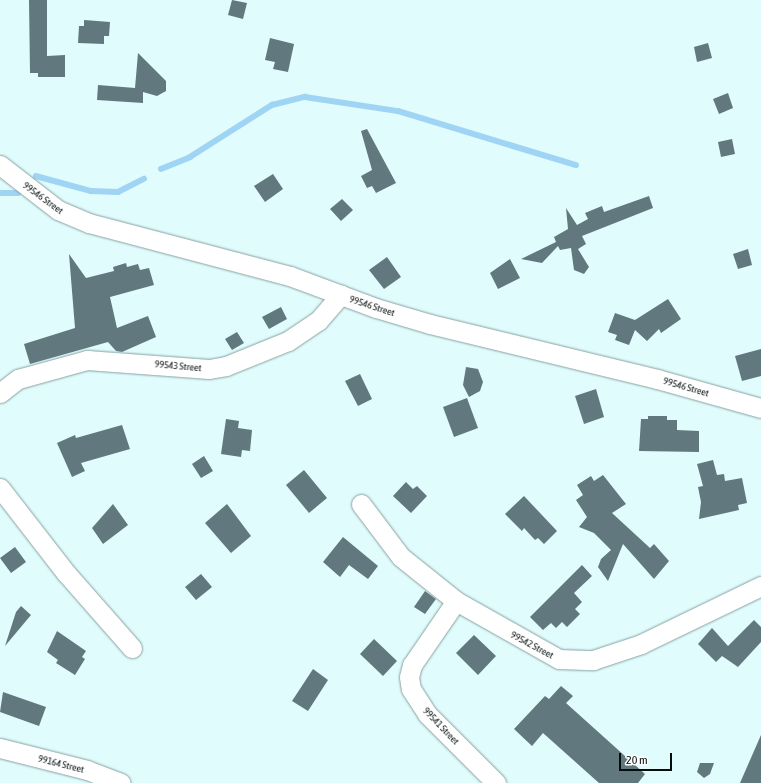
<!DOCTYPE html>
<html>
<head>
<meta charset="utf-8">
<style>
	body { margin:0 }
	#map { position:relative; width:761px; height:783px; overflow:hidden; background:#e1fcfc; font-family:"Asap Condensed",sans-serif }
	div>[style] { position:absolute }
	.stream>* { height:5.5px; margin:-2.75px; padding:0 2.75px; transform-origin:2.75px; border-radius:2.75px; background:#a0d4f4 }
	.building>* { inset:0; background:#61787e }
	.roads { filter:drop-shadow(0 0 1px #88a1a2) drop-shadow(0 0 1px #88a1a2) }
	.minor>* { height:19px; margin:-9.5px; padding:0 9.5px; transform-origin:9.5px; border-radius:9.5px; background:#fff }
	span { translate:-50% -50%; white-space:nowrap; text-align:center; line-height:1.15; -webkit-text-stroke:3.5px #fff; paint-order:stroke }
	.street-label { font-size:10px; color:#050d0d }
	.scale { position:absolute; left:619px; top:753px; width:53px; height:18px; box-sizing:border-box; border:2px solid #050d0d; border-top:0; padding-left:5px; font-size:12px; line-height:14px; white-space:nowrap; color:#050d0d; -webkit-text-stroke:3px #fff; paint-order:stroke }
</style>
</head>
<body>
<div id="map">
	<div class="stream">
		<i style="left:161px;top:169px;width:31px;rotate:-22deg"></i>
		<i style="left:190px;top:157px;width:97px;rotate:-32.4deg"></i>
		<i style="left:272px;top:105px;width:34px;rotate:-14deg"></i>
		<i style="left:305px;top:97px;width:94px;rotate:8.6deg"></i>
		<i style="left:398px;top:111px;width:186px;rotate:16.9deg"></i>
		<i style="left:36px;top:176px;width:57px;rotate:15.3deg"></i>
		<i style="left:91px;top:191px;width:27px;rotate:2deg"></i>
		<i style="left:118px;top:192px;width:29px;rotate:-27deg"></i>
		<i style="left:0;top:193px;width:18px"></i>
	</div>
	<div class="building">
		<i style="clip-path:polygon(29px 0,47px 0,47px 56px,65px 55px,65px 77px,38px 77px,38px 73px,30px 73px)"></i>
		<i style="clip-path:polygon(232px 0,247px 3px,243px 19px,228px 15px)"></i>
		<i style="clip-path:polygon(84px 20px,110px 22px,109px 36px,104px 36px,104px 44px,78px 43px,79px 26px,84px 26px)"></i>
		<i style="clip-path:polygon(270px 38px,294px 44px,288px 72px,273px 69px,275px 62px,265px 60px)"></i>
		<i style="clip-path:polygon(708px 43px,712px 58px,697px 62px,694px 47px)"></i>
		<i style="clip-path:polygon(138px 53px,166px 81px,166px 91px,157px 96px,143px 92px,143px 103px,97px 100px,98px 85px,135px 88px)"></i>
		<i style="clip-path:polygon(728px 93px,733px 108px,719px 114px,713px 99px)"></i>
		<i style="clip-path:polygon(367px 129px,396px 183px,376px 193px,372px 186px,367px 188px,361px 176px,372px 170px,361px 131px)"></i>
		<i style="clip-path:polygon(732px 139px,735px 154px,721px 157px,718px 142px)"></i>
		<i style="clip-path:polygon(273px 174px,283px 189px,265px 202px,254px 186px)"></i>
		<i style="clip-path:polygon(649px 196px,653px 208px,582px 236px,586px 244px,578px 249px,589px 267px,584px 274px,574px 270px,571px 248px,560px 250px,558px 246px,542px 263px,521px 259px,556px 242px,554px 237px,568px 229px,566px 208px,577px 225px,588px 219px,585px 213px,602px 206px,604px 212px)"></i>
		<i style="clip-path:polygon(342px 199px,353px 210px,341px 221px,330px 209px)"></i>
		<i style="clip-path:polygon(748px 249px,752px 265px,738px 269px,733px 254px)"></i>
		<i style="clip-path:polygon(69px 254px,86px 278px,114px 271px,113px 267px,126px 263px,127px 267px,138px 264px,140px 270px,149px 268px,154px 285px,110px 297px,117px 328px,148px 316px,156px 337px,122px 352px,116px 351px,108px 342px,30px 364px,24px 344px,75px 328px)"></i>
		<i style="clip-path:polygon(387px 257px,401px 277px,384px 289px,369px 270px)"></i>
		<i style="clip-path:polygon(510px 259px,520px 278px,498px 289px,490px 273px)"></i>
		<i style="clip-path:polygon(668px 299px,681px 319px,661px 333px,659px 329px,647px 341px,635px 330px,629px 345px,615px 340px,617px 335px,608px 332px,615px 313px,635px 320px)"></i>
		<i style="clip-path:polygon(281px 307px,287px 319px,269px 329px,262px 317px)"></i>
		<i style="clip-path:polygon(237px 332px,244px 343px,232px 350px,225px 339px)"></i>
		<i style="clip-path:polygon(761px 349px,761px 376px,742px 381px,735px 356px)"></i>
		<i style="clip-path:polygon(466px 367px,478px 369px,483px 382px,480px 391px,469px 397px,463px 385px)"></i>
		<i style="clip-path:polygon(360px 374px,372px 399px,358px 406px,345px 381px)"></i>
		<i style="clip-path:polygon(596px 389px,604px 417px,584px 424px,575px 396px)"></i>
		<i style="clip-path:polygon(467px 398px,478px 428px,454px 437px,443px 407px)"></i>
		<i style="clip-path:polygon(648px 416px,667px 416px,667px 420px,677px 420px,677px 430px,699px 431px,699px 452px,639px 451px,641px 419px,648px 419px)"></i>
		<i style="clip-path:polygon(226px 419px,239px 421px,238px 428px,252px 430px,250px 451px,242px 450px,241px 457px,221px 454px)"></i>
		<i style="clip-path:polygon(122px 425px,130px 449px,81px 463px,85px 471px,72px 477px,57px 443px,75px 435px,76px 438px)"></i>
		<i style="clip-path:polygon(204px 456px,213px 471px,201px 478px,192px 464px)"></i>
		<i style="clip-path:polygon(713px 460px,717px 475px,724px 474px,725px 481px,742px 478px,747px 503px,738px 505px,739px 510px,699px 519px,701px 502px,698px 487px,703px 486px,697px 464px)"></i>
		<i style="clip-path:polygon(304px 470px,327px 498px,309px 513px,286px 485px)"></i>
		<i style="clip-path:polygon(603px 475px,626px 504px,612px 513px,650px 548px,654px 544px,669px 561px,654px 579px,623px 544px,608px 581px,598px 567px,601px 559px,611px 550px,594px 533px,579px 527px,587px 517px,576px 500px,583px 495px,577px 485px,591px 476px,594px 481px)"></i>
		<i style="clip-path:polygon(406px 482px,413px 489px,417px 486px,427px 496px,411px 513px,393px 496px)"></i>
		<i style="clip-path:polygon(524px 496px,557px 531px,544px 544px,538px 538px,535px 540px,524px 528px,522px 531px,505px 514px)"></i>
		<i style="clip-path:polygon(113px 504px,128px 525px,103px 544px,92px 528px)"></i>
		<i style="clip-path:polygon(227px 504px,251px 536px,231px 553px,205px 523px)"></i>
		<i style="clip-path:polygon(343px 537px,378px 566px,368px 579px,349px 565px,340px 577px,323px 562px)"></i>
		<i style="clip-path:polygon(15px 547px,26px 562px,11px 573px,0 558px)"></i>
		<i style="clip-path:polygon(582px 565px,592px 576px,574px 593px,582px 602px,575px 609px,580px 614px,567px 627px,562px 622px,556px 628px,551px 623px,543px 630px,530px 617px)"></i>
		<i style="clip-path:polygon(201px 574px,212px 587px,196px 600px,185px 587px)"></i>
		<i style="clip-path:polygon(425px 591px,436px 599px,425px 614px,414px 607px)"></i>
		<i style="clip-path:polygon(21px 606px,31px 615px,5px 646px,16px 612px)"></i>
		<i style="clip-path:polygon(754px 620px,761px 627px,761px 642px,738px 667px,722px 656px,716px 662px,698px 644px,712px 628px,728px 646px)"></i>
		<i style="clip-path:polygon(57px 631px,86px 651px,82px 657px,85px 659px,75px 675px,56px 663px,58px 660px,47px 652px)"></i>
		<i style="clip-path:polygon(474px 635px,496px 656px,478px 675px,456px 653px)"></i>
		<i style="clip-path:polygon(374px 639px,397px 661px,383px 676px,360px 654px)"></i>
		<i style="clip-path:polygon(313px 669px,328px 680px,308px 711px,292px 701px)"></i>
		<i style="clip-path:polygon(561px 686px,573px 696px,566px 703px,645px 774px,638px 783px,599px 783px,543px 733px,532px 746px,514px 729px,545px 696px,549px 699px)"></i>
		<i style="clip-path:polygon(3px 692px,46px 707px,39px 726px,0 712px)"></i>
		<i style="clip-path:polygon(761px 735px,761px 783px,740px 783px)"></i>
		<i style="clip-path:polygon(700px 763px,714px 763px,710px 774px,704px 778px,697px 772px)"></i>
	</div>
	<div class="roads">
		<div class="minor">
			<i style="left:0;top:165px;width:73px;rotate:37.8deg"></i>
			<i style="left:58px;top:210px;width:34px;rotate:23deg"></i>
			<i style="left:89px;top:223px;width:208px;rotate:14.8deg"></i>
			<i style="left:290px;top:276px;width:92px;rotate:20.4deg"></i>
			<i style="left:376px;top:308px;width:56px;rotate:16.5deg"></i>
			<i style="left:430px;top:324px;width:234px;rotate:13.6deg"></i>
			<i style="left:657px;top:379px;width:108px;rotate:15.6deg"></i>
			<i style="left:0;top:393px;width:23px;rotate:-38deg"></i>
			<i style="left:18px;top:379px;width:72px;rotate:-15.4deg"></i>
			<i style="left:87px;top:360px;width:122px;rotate:4.2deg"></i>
			<i style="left:209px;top:369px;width:17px;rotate:-10deg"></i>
			<i style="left:226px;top:366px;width:67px;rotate:-22deg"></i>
			<i style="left:288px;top:341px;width:36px;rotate:-34deg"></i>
			<i style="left:318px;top:321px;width:35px;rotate:-49deg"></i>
			<i style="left:0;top:488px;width:108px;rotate:52.2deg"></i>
			<i style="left:66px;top:573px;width:100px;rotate:48.7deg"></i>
			<i style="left:361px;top:504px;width:66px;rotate:53deg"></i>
			<i style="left:401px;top:557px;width:70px;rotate:38.7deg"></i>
			<i style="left:456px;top:601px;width:118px;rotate:29.4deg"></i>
			<i style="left:559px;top:659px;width:34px;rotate:2deg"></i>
			<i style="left:593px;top:660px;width:51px;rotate:-18.4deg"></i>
			<i style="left:641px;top:644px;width:133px;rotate:-25.8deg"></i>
			<i style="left:456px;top:601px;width:78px;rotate:124.5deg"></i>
			<i style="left:412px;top:665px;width:12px;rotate:104deg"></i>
			<i style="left:409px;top:677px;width:12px;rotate:81deg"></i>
			<i style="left:411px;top:689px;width:30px;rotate:57deg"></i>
			<i style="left:427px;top:714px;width:98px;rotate:45deg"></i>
			<i style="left:0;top:748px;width:90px;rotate:14.2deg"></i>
			<i style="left:87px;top:770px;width:36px;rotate:21deg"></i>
		</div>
	</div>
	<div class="street-label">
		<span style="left:43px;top:198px;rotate:36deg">99546 Street</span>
		<span style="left:372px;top:306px;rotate:18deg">99546 Street</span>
		<span style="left:178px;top:366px;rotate:5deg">99543 Street</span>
		<span style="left:686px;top:387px;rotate:16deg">99546 Street</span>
		<span style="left:532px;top:645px;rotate:28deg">99542 Street</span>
		<span style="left:441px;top:726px;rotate:46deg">99541 Street</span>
		<span style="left:61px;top:764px;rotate:14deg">99164 Street</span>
	</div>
	<div class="scale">20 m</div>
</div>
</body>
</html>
